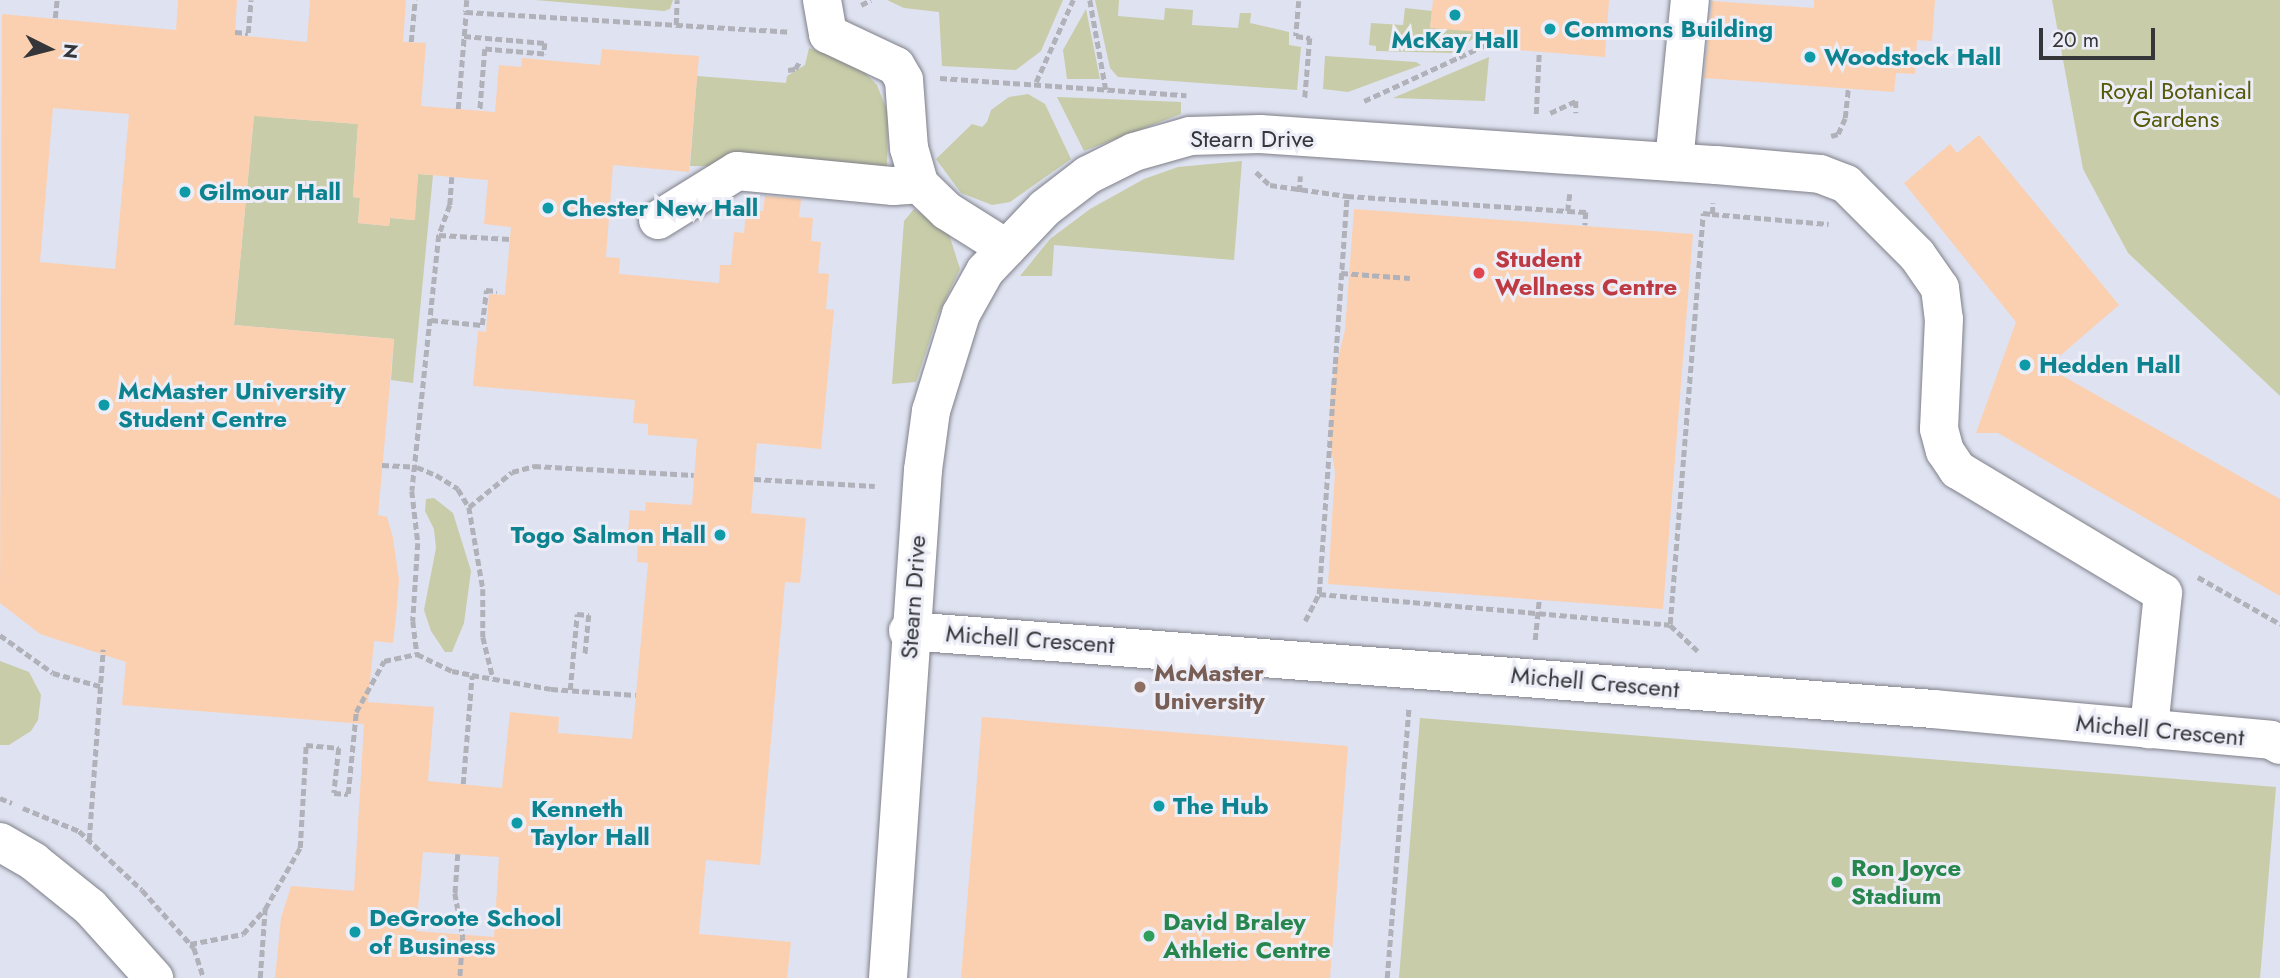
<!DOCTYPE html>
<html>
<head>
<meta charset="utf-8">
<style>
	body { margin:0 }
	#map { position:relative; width:2280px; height:978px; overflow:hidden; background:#ecedf6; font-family:Jost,sans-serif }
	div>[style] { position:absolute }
	.built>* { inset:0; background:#dfe2f1 }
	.green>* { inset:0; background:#c8cca8 }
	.building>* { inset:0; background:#fbd0b0 }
	.path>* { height:4.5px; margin-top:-2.25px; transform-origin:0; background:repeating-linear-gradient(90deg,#b1b2b9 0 7px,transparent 0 10.5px) }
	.roads { filter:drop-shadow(0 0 2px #7f8088) drop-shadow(0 0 2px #7f8088) }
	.minor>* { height:38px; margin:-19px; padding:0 19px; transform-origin:19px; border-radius:19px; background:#fff }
	.dots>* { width:19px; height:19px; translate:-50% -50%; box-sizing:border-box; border:4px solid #ecedf6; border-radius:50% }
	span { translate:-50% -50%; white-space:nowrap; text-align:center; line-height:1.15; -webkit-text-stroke:6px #ecedf6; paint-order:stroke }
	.culture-label { font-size:24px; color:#0d838f; font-weight:700 }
	.left { translate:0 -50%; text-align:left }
	.right { translate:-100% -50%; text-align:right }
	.park-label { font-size:24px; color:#555909 }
	.street-label { font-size:24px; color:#353639 }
	.health-label { font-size:24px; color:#be3a42; font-weight:700 }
	.education-label { font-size:24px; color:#785e54; font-weight:700 }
	.leisure-label { font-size:24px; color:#27864d; font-weight:700 }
	.north { position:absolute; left:14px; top:14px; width:70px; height:70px; -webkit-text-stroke:5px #ecedf6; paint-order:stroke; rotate:96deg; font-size:19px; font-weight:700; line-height:28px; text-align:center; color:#353639 }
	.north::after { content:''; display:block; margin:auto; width:24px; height:32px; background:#353639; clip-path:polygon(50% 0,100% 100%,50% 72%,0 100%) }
	.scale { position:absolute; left:2039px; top:28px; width:116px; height:32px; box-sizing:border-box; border:4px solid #353639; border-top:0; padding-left:9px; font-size:21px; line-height:24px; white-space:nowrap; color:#353639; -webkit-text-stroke:5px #ecedf6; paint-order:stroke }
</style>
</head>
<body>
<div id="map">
	<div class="built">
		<i style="clip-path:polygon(0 0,2052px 0,2083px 168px,2128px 253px,2280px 396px,2280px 978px,0 978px)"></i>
	</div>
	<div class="green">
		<i style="clip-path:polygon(535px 0,673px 0,670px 9px,664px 11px)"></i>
		<i style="clip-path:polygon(887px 0,1063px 0,1041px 51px,1016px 70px,942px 66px,939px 12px,904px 8px)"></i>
		<i style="clip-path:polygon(1095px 0,1119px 0,1118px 16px,1164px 20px,1165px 8px,1193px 10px,1192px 25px,1238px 28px,1240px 13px,1251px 13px,1250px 23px,1289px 32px,1289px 45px,1301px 47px,1297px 90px,1118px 77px,1110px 68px)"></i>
		<i style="clip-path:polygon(2052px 0,2280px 0,2280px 396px,2128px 253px,2083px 169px)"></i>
		<i style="clip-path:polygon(1405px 8px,1432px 11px,1430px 28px,1482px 28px,1482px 33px,1451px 53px,1376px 51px,1376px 46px,1369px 45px,1371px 23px,1403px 25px)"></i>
		<i style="clip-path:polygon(1086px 9px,1100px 79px,1067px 79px,1063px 50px)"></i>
		<i style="clip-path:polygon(809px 48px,857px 65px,877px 85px,888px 113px,887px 167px,690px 166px,697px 76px,786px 83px,787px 76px,805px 65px)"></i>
		<i style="clip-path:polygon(1325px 56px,1416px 62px,1421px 65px,1348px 92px,1323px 89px)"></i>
		<i style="clip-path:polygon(1489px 57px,1485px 101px,1393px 98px)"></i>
		<i style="clip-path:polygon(1028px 94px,1045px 104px,1071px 159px,1010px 202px,992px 205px,961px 193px,936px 159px,972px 124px,982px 127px,987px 122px,991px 110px,1009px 97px)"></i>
		<i style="clip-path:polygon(1057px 97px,1181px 102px,1181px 114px,1084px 151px)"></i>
		<i style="clip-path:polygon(255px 105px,269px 117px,358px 124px,353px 197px,360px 198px,358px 223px,389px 226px,390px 218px,414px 220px,418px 174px,433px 175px,413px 383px,391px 380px,394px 339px,234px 325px)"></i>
		<i style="clip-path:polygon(1242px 161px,1234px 260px,1054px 245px,1052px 276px,1020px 276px,1050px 239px,1090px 209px,1144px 179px,1178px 167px)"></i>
		<i style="clip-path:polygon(914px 209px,949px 234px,960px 269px,938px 315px,916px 382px,892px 384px,904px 221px)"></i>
		<i style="clip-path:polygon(434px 498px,453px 513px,471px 571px,464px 623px,452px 652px,445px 652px,431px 631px,424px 610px,436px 548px,434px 529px,425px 511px,426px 499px)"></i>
		<i style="clip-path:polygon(0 661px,29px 672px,41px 695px,38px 720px,31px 731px,9px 745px,0 745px)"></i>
		<i style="clip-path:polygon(1420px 718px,2276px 787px,2260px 978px,1399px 978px)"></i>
	</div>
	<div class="building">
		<i style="clip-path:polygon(evenodd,178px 0,237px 0,235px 35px,307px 42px,310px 0,406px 0,403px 42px,426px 43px,421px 106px,495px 112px,499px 65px,521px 67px,522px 58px,600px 65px,602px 49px,699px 56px,689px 172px,613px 165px,606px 257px,620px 258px,619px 274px,719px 283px,720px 265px,731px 265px,734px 232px,744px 233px,746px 210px,763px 211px,765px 196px,801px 199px,799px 217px,813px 218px,811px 241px,821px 242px,818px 273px,829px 274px,826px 309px,834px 310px,821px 449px,757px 443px,751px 513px,806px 518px,800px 583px,785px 582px,760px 865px,706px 860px,699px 934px,791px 942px,787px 978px,275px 978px,281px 918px,291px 886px,354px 891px,364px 724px,122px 705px,126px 662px,40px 634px,0 603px,2px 14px,176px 30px,178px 0,53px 108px,129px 114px,115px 269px,40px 262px,53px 108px,178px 0,254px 116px,358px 124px,353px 197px,360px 198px,358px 223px,389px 226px,390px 218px,415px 220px,418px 174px,488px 180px,484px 224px,511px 227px,505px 295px,489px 294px,486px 332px,478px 331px,473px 386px,635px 400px,633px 423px,648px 424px,648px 435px,697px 439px,692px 505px,646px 502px,645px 511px,630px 510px,627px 541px,638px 541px,637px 562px,648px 563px,632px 739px,558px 733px,559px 717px,510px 712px,502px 788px,428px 781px,434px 707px,368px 702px,374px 641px,393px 643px,396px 617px,399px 580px,393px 538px,387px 517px,378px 515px,394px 339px,234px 325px,254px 116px,178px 0,423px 852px,499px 857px,494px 937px,416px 931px,423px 852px)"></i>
		<i style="clip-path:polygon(1433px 0,1609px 0,1605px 57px,1491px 48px,1493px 33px,1430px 28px)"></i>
		<i style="clip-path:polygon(1814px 0,1935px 0,1932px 41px,1917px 40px,1915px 74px,1896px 73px,1894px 92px,1704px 78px,1712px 1px,1814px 8px)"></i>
		<i style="clip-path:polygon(1979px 135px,2119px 305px,2047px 367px,2280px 499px,2280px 596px,1998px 433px,1976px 433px,2016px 322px,1904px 183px,1950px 144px,1957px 153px)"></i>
		<i style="clip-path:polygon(1354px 209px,1693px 234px,1663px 609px,1328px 584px,1335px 472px,1329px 435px,1331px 386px,1345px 330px)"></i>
		<i style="clip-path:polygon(982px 717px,1348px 746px,1330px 978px,961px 978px)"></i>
	</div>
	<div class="path">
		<i style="left:467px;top:0;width:12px;rotate:95deg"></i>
		<i style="left:466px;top:12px;width:324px;rotate:3.5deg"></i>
		<i style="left:1090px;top:0;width:91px;rotate:79.9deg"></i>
		<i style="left:1299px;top:1px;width:35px;rotate:95deg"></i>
		<i style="left:1296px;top:36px;width:14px;rotate:8deg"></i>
		<i style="left:1310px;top:38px;width:60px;rotate:94.8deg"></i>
		<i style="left:861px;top:5px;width:11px;rotate:-27deg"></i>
		<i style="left:55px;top:18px;width:18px;rotate:-84deg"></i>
		<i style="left:676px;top:25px;width:25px;rotate:-88deg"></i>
		<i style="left:235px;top:32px;width:13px;rotate:4deg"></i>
		<i style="left:248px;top:33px;width:33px;rotate:-85deg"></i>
		<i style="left:464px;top:36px;width:81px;rotate:4.9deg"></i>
		<i style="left:545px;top:43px;width:11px;rotate:95deg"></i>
		<i style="left:544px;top:54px;width:59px;rotate:-175.2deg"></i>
		<i style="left:485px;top:49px;width:62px;rotate:94.6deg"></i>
		<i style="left:411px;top:42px;width:42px;rotate:-84.6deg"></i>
		<i style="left:788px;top:70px;width:7px;rotate:-8deg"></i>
		<i style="left:795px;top:69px;width:9px;rotate:-58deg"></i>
		<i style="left:940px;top:78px;width:247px;rotate:4deg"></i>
		<i style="left:1036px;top:82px;width:90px;rotate:-65.7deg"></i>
		<i style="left:1364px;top:101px;width:141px;rotate:-24.7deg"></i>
		<i style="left:458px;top:109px;width:97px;rotate:-85.3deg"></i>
		<i style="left:1550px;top:113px;width:29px;rotate:-25deg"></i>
		<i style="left:1576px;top:101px;width:12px;rotate:90deg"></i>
		<i style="left:1536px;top:114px;width:62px;rotate:-87.2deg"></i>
		<i style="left:1831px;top:136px;width:7px;rotate:-16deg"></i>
		<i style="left:1838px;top:134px;width:17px;rotate:-66deg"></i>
		<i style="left:1845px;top:118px;width:30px;rotate:-84deg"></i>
		<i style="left:1256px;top:172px;width:19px;rotate:43deg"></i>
		<i style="left:1270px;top:185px;width:78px;rotate:8.1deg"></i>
		<i style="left:452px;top:177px;width:28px;rotate:94deg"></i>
		<i style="left:450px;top:205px;width:32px;rotate:110deg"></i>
		<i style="left:439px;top:235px;width:257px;rotate:96deg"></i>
		<i style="left:412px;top:491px;width:52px;rotate:83.4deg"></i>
		<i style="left:418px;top:543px;width:78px;rotate:93.7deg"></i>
		<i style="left:413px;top:621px;width:33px;rotate:83deg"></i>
		<i style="left:417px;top:654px;width:39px;rotate:26deg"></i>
		<i style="left:452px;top:671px;width:20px;rotate:11deg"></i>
		<i style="left:472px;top:675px;width:80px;rotate:10deg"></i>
		<i style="left:551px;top:689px;width:85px;rotate:4deg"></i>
		<i style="left:1299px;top:192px;width:16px;rotate:-86deg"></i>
		<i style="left:1570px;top:194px;width:17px;rotate:97deg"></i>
		<i style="left:1568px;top:211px;width:18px;rotate:3deg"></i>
		<i style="left:1586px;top:212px;width:13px;rotate:94deg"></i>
		<i style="left:1712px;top:214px;width:117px;rotate:4.9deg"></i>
		<i style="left:439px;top:235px;width:71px;rotate:3.2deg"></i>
		<i style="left:1341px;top:273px;width:69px;rotate:4.1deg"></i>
		<i style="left:431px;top:320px;width:51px;rotate:5.6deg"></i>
		<i style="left:482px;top:325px;width:35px;rotate:-83deg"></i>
		<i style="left:486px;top:290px;width:11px;rotate:5deg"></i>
		<i style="left:382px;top:465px;width:35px;rotate:3deg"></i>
		<i style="left:417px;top:467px;width:21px;rotate:23deg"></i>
		<i style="left:436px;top:475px;width:26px;rotate:32deg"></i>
		<i style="left:458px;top:489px;width:21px;rotate:59deg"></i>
		<i style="left:469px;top:507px;width:83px;rotate:80.3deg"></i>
		<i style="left:483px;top:589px;width:48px;rotate:90deg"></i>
		<i style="left:483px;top:637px;width:42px;rotate:76.3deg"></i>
		<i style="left:754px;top:479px;width:121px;rotate:3.3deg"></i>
		<i style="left:469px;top:507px;width:55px;rotate:-39.1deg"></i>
		<i style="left:512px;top:472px;width:23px;rotate:-15deg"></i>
		<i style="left:534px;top:466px;width:160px;rotate:3.2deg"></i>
		<i style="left:2198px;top:577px;width:95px;rotate:29.8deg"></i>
		<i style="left:1319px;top:594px;width:399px;rotate:-86deg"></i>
		<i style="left:1347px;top:196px;width:222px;rotate:3.9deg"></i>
		<i style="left:1305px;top:621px;width:30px;rotate:-63deg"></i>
		<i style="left:1319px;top:594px;width:352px;rotate:5deg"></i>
		<i style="left:1670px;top:625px;width:38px;rotate:43deg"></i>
		<i style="left:1670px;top:624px;width:412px;rotate:-85.4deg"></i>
		<i style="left:1703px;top:213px;width:9px;rotate:6deg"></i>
		<i style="left:1712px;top:214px;width:11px;rotate:-85deg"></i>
		<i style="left:0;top:635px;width:65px;rotate:35.6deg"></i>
		<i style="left:53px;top:673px;width:49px;rotate:15.5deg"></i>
		<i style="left:1535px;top:640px;width:40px;rotate:-84.3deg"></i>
		<i style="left:570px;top:690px;width:76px;rotate:-84.7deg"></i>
		<i style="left:577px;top:614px;width:12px;rotate:5deg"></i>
		<i style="left:589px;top:615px;width:41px;rotate:95.6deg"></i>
		<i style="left:463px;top:784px;width:109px;rotate:-85.3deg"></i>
		<i style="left:0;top:798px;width:13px;rotate:23deg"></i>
		<i style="left:23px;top:808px;width:61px;rotate:22.3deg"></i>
		<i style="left:79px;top:831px;width:86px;rotate:43.1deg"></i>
		<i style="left:142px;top:890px;width:78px;rotate:48.1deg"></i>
		<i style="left:194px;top:948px;width:32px;rotate:72deg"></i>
		<i style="left:89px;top:840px;width:191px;rotate:-85.8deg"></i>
		<i style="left:458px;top:854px;width:39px;rotate:94deg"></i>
		<i style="left:455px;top:893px;width:45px;rotate:79.7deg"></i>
		<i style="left:463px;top:937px;width:41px;rotate:94.2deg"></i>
		<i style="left:190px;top:944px;width:54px;rotate:-10.7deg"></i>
		<i style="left:243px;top:934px;width:33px;rotate:-49deg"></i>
		<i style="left:260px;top:978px;width:69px;rotate:-85.9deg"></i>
		<i style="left:265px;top:909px;width:70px;rotate:-60.2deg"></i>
		<i style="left:300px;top:848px;width:103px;rotate:-86.7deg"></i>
		<i style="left:306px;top:745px;width:33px;rotate:5deg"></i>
		<i style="left:339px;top:748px;width:45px;rotate:96.3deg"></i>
		<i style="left:334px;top:793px;width:14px;rotate:4deg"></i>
		<i style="left:348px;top:794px;width:82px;rotate:-84.4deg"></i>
		<i style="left:356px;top:712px;width:58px;rotate:-61.2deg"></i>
		<i style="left:384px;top:661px;width:34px;rotate:-12deg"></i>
		<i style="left:1387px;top:978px;width:272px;rotate:-85.4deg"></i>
	</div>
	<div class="roads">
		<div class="minor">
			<i style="left:822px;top:0;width:35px;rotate:80deg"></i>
			<i style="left:828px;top:34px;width:75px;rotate:25.2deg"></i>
			<i style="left:896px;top:66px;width:16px;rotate:60deg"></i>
			<i style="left:904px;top:80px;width:68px;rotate:85.8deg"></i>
			<i style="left:909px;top:148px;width:37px;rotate:74deg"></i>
			<i style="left:919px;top:184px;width:39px;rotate:44deg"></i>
			<i style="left:947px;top:211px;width:70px;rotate:32.1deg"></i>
			<i style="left:1674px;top:162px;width:163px;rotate:-84.4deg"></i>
			<i style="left:658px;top:220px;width:93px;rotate:-31.8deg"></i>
			<i style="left:737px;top:171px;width:157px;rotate:5.5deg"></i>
			<i style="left:893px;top:186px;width:26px;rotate:-4deg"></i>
			<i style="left:908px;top:631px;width:1028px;rotate:4.35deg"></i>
			<i style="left:1933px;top:709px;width:339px;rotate:5.2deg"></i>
			<i style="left:2271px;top:740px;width:10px;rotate:29deg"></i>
			<i style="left:0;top:842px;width:39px;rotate:30deg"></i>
			<i style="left:34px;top:862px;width:72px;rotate:38.8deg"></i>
			<i style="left:90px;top:907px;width:96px;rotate:48deg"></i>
			<i style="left:888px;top:978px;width:509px;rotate:-86.06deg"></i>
			<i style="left:923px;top:470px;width:60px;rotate:-82.3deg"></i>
			<i style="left:931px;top:411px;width:102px;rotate:-72.8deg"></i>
			<i style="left:961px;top:314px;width:49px;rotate:-60.8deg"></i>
			<i style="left:985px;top:271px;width:87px;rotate:-46.4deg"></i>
			<i style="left:1045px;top:208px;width:54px;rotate:-37.5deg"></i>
			<i style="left:1088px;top:175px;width:51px;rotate:-26.6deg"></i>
			<i style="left:1134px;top:152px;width:58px;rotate:-15.9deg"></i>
			<i style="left:1190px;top:136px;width:70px;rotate:-1.6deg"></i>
			<i style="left:1260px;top:134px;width:457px;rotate:3.9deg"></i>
			<i style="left:1716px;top:165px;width:104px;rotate:4.9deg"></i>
			<i style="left:1820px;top:174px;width:28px;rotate:21deg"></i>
			<i style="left:1846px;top:184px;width:100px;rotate:45deg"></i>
			<i style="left:1917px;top:255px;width:40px;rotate:55.1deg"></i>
			<i style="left:1940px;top:288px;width:31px;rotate:83deg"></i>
			<i style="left:1944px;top:319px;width:110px;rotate:92.6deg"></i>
			<i style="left:1939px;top:429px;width:23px;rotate:75deg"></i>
			<i style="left:1945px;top:451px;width:23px;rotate:56deg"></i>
			<i style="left:1958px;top:470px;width:239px;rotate:31deg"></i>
			<i style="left:2163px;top:593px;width:137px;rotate:95.9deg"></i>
		</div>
	</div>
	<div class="dots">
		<i style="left:1455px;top:15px;background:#0f9aa8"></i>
		<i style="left:1550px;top:29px;background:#0f9aa8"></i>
		<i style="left:1810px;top:57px;background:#0f9aa8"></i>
		<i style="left:185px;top:192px;background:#0f9aa8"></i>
		<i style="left:548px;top:208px;background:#0f9aa8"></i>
		<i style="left:1479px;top:273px;background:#e0444e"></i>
		<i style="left:2025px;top:365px;background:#0f9aa8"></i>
		<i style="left:104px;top:405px;background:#0f9aa8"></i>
		<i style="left:720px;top:535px;background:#0f9aa8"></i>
		<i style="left:1140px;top:687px;background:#8d6e63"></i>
		<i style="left:1159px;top:806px;background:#0f9aa8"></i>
		<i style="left:517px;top:823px;background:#0f9aa8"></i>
		<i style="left:1837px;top:882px;background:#2e9e5b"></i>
		<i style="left:355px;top:932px;background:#0f9aa8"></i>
		<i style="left:1149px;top:936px;background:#2e9e5b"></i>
	</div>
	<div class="culture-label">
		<span class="left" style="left:1564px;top:29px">Commons Building</span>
		<span style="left:1455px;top:40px">McKay Hall</span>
		<span class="left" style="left:1824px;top:57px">Woodstock Hall</span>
		<span class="left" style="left:199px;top:192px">Gilmour Hall</span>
		<span class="left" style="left:562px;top:208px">Chester New Hall</span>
		<span class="left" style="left:2039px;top:365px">Hedden Hall</span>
		<span class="left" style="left:118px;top:405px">McMaster University<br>Student Centre</span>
		<span class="right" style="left:706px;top:535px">Togo Salmon Hall</span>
		<span class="left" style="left:1173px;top:806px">The Hub</span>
		<span class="left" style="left:531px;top:823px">Kenneth<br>Taylor Hall</span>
		<span class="left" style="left:369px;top:932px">DeGroote School<br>of Business</span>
	</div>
	<div class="park-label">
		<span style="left:2176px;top:105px">Royal Botanical<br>Gardens</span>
	</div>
	<div class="street-label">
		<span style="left:1252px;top:139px">Stearn Drive</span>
		<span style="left:913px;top:597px;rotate:-86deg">Stearn Drive</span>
		<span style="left:1030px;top:639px;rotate:4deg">Michell Crescent</span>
		<span style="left:1595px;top:682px;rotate:5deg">Michell Crescent</span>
		<span style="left:2160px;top:730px;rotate:5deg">Michell Crescent</span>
	</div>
	<div class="health-label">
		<span class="left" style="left:1495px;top:273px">Student<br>Wellness Centre</span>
	</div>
	<div class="education-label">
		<span class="left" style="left:1154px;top:687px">McMaster<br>University</span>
	</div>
	<div class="leisure-label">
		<span class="left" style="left:1851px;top:882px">Ron Joyce<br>Stadium</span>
		<span class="left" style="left:1163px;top:936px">David Braley<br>Athletic Centre</span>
	</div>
	<div class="north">N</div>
	<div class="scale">20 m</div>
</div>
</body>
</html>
